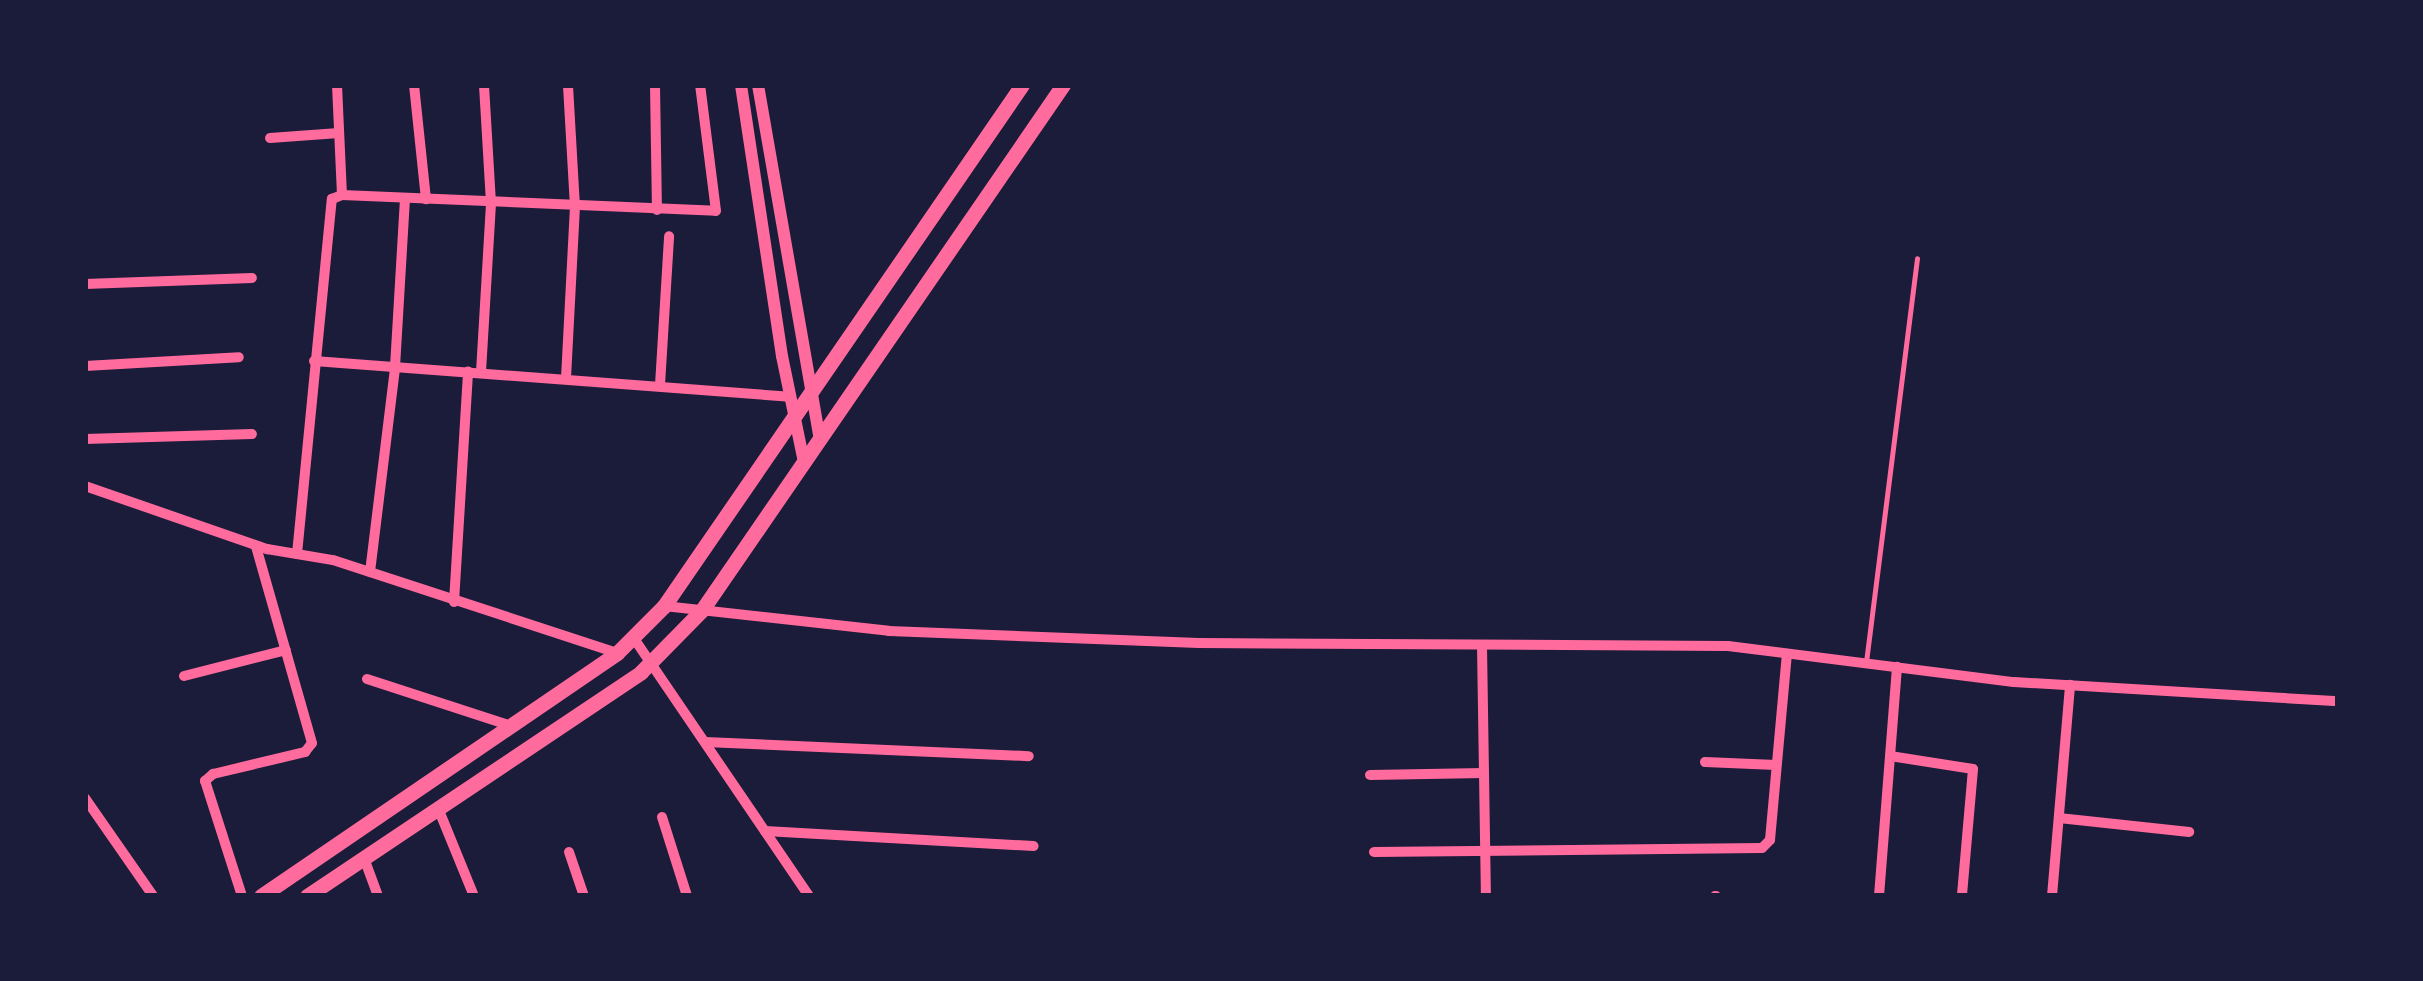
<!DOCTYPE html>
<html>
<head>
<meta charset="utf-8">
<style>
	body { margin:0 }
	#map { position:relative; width:2423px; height:981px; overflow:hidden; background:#1b1b3a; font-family:"Playfair Display",serif }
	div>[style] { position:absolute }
	.service>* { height:5px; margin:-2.5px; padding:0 2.5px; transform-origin:2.5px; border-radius:2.5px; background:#ff6b9d }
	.minor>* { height:10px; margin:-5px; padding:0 5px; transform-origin:5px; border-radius:5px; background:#ff6b9d }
	.tertiary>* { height:12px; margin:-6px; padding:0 6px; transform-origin:6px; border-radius:6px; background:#ff6b9d }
	.primary>* { height:15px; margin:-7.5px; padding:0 7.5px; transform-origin:7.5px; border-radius:7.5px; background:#ff6b9d }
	span { translate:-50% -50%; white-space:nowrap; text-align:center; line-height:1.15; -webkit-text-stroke:8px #1b1b3a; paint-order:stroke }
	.frame { position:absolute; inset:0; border:88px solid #1b1b3a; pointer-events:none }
</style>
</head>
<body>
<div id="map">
	<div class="service">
		<i style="left:1866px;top:662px;width:407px;rotate:-82.8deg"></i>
	</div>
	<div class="minor">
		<i style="left:337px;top:85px;width:110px;rotate:87.4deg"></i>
		<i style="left:414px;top:85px;width:115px;rotate:84deg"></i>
		<i style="left:655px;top:85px;width:125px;rotate:89.1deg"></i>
		<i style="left:270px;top:138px;width:69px;rotate:-4.1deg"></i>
		<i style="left:85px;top:284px;width:167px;rotate:-2.1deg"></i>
		<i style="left:314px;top:361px;width:477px;rotate:4.3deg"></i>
		<i style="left:85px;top:366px;width:154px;rotate:-3.3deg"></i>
		<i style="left:481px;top:372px;width:169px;rotate:-86.6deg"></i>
		<i style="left:491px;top:203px;width:118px;rotate:-93.4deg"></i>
		<i style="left:566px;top:378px;width:171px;rotate:-87deg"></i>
		<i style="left:575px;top:207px;width:122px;rotate:-93.3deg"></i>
		<i style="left:660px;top:385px;width:149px;rotate:-86.5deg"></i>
		<i style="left:85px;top:439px;width:167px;rotate:-1.7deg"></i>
		<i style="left:85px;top:486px;width:193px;rotate:19.1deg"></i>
		<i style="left:267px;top:549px;width:67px;rotate:9.5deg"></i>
		<i style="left:333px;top:560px;width:299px;rotate:18.1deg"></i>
		<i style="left:297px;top:554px;width:357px;rotate:-84.4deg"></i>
		<i style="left:332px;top:199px;width:11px;rotate:-22deg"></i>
		<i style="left:342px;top:195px;width:374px;rotate:2.4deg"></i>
		<i style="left:716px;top:211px;width:127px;rotate:-97.2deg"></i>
		<i style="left:370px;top:572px;width:207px;rotate:-83deg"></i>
		<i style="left:395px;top:367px;width:169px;rotate:-86.6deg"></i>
		<i style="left:454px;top:602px;width:231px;rotate:-86.5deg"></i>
		<i style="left:664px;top:606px;width:226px;rotate:6.3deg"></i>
		<i style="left:889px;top:631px;width:310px;rotate:2.2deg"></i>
		<i style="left:1199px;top:643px;width:529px;rotate:0.32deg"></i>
		<i style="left:1728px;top:646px;width:288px;rotate:7.2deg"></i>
		<i style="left:2014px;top:682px;width:325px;rotate:3.4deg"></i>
		<i style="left:633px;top:637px;width:313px;rotate:55.8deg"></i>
		<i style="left:1482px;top:646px;width:250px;rotate:89.1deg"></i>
		<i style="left:184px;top:676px;width:105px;rotate:-14.3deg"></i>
		<i style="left:367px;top:679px;width:152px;rotate:18deg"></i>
		<i style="left:705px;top:742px;width:324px;rotate:2.5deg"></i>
		<i style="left:1890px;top:756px;width:84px;rotate:8.9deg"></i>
		<i style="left:1973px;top:769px;width:127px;rotate:95deg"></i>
		<i style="left:1705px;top:762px;width:71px;rotate:2.4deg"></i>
		<i style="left:1370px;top:775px;width:114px;rotate:-1deg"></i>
		<i style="left:85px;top:798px;width:119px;rotate:55.2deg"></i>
		<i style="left:438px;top:808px;width:95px;rotate:67.8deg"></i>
		<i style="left:662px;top:817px;width:83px;rotate:72.4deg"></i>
		<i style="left:2059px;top:818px;width:131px;rotate:6.1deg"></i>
		<i style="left:765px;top:831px;width:269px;rotate:3.2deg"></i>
		<i style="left:569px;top:852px;width:46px;rotate:71.2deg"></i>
		<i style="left:1374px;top:852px;width:388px;rotate:-0.6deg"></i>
		<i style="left:1762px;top:848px;width:11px;rotate:-45deg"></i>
		<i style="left:1770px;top:840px;width:187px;rotate:-84.8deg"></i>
		<i style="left:364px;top:858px;width:40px;rotate:69.8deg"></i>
		<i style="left:242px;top:896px;width:121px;rotate:-107.8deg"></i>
		<i style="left:205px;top:781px;width:11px;rotate:-41deg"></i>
		<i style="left:213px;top:774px;width:95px;rotate:-13.4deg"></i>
		<i style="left:305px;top:752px;width:11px;rotate:-52deg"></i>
		<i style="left:312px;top:743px;width:205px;rotate:-105.9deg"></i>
		<i style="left:1715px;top:896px;width:1px"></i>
		<i style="left:1879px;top:896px;width:230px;rotate:-85.5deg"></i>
		<i style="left:2052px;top:896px;width:212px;rotate:-85.1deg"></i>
	</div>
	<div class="tertiary">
		<i style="left:741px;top:85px;width:274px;rotate:81.4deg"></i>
		<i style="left:782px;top:356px;width:108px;rotate:78.3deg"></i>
		<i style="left:758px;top:85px;width:359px;rotate:80.1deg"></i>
	</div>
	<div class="primary">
		<i style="left:261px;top:896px;width:431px;rotate:-34.3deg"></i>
		<i style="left:617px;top:653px;width:66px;rotate:-45deg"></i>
		<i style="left:664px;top:606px;width:632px;rotate:-55.51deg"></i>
		<i style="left:307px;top:896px;width:402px;rotate:-33.8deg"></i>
		<i style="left:641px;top:672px;width:87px;rotate:-45.5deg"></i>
		<i style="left:702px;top:610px;width:637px;rotate:-55.49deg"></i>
	</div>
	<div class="frame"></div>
</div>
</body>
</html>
